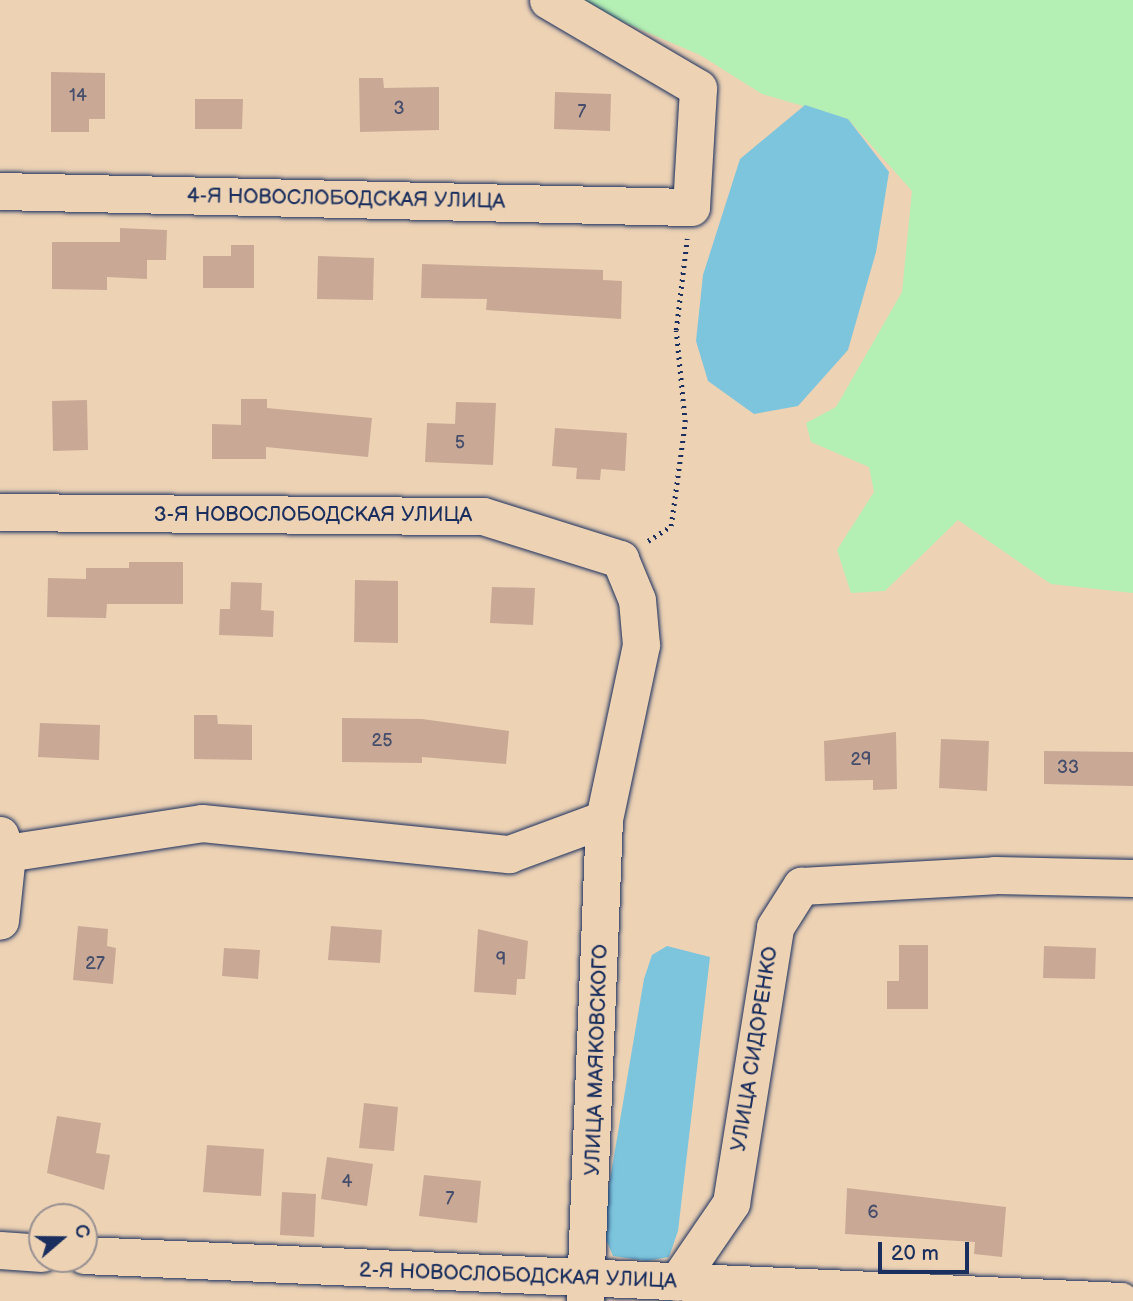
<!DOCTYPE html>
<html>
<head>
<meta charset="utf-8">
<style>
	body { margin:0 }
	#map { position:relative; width:1133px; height:1301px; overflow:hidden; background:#edd2b4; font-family:"Balsamiq Sans",sans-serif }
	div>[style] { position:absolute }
	.green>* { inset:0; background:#b4efb4 }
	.water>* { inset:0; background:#7dc5dd }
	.building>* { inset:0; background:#c9a996 }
	.path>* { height:4.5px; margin-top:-2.25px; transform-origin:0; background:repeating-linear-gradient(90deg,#1b2f5e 0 2px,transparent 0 7px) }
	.roads { filter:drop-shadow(0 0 2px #1b2f5e) drop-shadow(0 0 2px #1b2f5e) }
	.minor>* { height:37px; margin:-18.5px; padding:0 18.5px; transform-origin:18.5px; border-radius:18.5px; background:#edd2b4 }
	span { translate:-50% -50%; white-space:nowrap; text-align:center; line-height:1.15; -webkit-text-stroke:5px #edd2b4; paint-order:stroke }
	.number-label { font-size:18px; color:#464e6c }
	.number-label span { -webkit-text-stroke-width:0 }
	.street-label { font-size:21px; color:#1b2f5e }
	.north { position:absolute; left:28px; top:1203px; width:70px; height:70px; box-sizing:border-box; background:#edd2b4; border:2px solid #999192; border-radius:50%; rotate:70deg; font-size:19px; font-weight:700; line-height:28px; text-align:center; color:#1b2f5e }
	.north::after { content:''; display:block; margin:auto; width:24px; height:32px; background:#1b2f5e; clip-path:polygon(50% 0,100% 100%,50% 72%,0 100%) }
	.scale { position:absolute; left:878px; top:1242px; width:91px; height:32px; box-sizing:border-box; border:4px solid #1b2f5e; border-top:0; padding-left:9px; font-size:21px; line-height:24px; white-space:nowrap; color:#1b2f5e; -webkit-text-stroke:5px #edd2b4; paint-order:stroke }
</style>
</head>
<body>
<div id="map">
	<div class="green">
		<i style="clip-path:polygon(572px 0,1133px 0,1133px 593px,1051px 584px,958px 520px,885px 591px,851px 593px,837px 550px,874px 492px,869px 467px,811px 442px,806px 423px,836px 407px,902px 292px,912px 191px,848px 119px,762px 94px,700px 55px)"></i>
	</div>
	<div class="water">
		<i style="clip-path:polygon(805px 105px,848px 119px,889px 172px,876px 252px,848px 350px,798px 406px,754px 414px,708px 381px,696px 341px,703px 275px,740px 159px)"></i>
		<i style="clip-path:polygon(667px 946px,710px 957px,678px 1231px,669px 1257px,646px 1261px,613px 1256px,605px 1237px,605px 1209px,644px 979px,652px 955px)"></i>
	</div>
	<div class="building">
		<i style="clip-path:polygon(51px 72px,105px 73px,105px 119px,89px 119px,89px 132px,51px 132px)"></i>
		<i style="clip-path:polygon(359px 78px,383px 78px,384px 88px,439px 87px,439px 130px,360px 132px)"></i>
		<i style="clip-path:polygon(555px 92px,611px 94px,610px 131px,554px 129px)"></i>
		<i style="clip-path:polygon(195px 99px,243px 99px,242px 129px,195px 129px)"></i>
		<i style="clip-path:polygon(120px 228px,167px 230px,166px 260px,147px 260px,147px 279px,107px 277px,107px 290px,52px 289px,52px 242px,120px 242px)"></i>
		<i style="clip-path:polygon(231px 245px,254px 245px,254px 288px,203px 288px,203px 256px,231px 256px)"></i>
		<i style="clip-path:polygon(318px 256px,374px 258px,373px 300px,317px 299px)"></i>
		<i style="clip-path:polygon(422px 264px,603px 270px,603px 280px,622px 281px,621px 319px,486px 310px,487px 299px,421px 298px)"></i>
		<i style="clip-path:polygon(241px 399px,267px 399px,267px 408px,372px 418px,368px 457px,266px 447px,266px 459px,212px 459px,212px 424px,241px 425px)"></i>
		<i style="clip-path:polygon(87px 400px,88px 450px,53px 451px,52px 401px)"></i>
		<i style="clip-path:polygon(456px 402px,496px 403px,493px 465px,425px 462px,427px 423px,455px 424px)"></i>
		<i style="clip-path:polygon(555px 428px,627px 433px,625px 471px,601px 469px,600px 480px,576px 479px,577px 468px,552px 466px)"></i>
		<i style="clip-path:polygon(129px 562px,183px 562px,183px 604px,107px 604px,106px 618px,47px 617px,48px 578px,86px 579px,86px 568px,129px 568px)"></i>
		<i style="clip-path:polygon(355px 580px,398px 581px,398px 643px,354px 642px)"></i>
		<i style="clip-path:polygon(231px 582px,262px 583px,261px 610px,274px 611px,273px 637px,219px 635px,220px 609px,230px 609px)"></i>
		<i style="clip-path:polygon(492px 587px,535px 588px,533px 625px,490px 623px)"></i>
		<i style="clip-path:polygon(194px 715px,217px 715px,218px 724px,252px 725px,252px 760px,194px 759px)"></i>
		<i style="clip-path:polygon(342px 718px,422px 719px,509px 731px,506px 764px,422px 757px,422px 763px,342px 762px)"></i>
		<i style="clip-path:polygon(40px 723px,100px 725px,99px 760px,38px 757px)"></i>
		<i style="clip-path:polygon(896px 732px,897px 789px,873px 790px,873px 780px,825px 781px,824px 741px)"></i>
		<i style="clip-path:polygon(941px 739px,989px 741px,987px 791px,939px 788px)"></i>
		<i style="clip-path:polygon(1044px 751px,1133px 752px,1133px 786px,1044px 784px)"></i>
		<i style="clip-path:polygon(78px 926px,108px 929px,107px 946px,116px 948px,113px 984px,73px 980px)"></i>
		<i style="clip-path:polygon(331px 926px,382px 930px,380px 963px,328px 960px)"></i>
		<i style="clip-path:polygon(478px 929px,528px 941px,525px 979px,517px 979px,516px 995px,474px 992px)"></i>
		<i style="clip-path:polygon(899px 945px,928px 945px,928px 1009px,887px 1009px,887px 981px,899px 981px)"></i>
		<i style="clip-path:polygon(1044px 946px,1096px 948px,1095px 979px,1043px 978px)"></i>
		<i style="clip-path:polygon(224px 948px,260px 950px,258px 979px,222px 976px)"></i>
		<i style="clip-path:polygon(364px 1103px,398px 1107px,394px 1151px,359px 1148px)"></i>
		<i style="clip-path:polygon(57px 1116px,101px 1123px,96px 1153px,110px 1155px,104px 1190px,47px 1173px)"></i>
		<i style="clip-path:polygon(207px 1145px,264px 1149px,261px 1196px,203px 1192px)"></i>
		<i style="clip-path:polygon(327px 1157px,373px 1164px,367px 1206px,321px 1199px)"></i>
		<i style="clip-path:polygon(424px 1175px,481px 1181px,477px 1223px,419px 1216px)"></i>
		<i style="clip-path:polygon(847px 1188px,1006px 1207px,1002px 1257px,974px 1254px,975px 1242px,845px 1234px)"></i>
		<i style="clip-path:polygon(282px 1192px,316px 1194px,314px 1237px,280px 1235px)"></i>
	</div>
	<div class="path">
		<i style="left:648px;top:541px;width:27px;rotate:-33deg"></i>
		<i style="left:671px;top:526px;width:105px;rotate:-82.3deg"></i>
		<i style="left:685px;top:422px;width:92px;rotate:-95.6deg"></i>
		<i style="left:676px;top:330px;width:92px;rotate:-83.1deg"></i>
	</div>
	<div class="roads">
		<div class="minor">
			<i style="left:0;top:191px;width:691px;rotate:1.33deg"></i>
			<i style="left:691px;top:207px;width:119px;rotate:-86.6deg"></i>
			<i style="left:698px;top:88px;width:174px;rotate:-149.6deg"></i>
			<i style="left:0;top:512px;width:483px;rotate:0.5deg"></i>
			<i style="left:483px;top:516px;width:144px;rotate:17.4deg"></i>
			<i style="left:620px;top:559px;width:44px;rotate:67.5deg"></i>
			<i style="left:637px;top:600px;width:45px;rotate:84.9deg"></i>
			<i style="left:641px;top:645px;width:178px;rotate:102deg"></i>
			<i style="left:604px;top:819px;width:482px;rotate:92.3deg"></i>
			<i style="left:0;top:835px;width:20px;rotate:70deg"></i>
			<i style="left:7px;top:854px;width:67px;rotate:96deg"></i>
			<i style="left:0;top:854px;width:204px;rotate:-8.7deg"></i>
			<i style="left:202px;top:823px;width:309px;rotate:5.8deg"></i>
			<i style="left:509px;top:854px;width:101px;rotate:-20.2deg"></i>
			<i style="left:0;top:1250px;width:42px;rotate:4.1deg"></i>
			<i style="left:84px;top:1255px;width:1038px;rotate:2.54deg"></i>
			<i style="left:677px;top:1282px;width:96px;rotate:-55.6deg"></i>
			<i style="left:731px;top:1203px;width:279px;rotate:-80.9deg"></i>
			<i style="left:775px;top:927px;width:49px;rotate:-57.6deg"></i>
			<i style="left:801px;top:886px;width:194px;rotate:-3.2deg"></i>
			<i style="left:995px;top:875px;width:138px;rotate:1.2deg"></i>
		</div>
	</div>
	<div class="number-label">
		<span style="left:78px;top:96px">14</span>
		<span style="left:399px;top:109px">3</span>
		<span style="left:582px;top:112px">7</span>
		<span style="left:460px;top:443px">5</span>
		<span style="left:382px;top:741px">25</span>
		<span style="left:861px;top:760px">29</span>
		<span style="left:1068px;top:768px">33</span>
		<span style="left:501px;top:960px">9</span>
		<span style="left:95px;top:964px">27</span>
		<span style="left:347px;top:1182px">4</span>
		<span style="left:450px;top:1199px">7</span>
		<span style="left:873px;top:1213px">6</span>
	</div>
	<div class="street-label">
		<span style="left:346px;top:199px;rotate:1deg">4-Я НОВОСЛОБОДСКАЯ УЛИЦА</span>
		<span style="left:313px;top:515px">3-Я НОВОСЛОБОДСКАЯ УЛИЦА</span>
		<span style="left:755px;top:1049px;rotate:-81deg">УЛИЦА СИДОРЕНКО</span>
		<span style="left:597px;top:1060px;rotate:-88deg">УЛИЦА МАЯКОВСКОГО</span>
		<span style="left:518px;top:1276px;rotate:2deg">2-Я НОВОСЛОБОДСКАЯ УЛИЦА</span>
	</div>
	<div class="north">С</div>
	<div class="scale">20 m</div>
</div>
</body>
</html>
